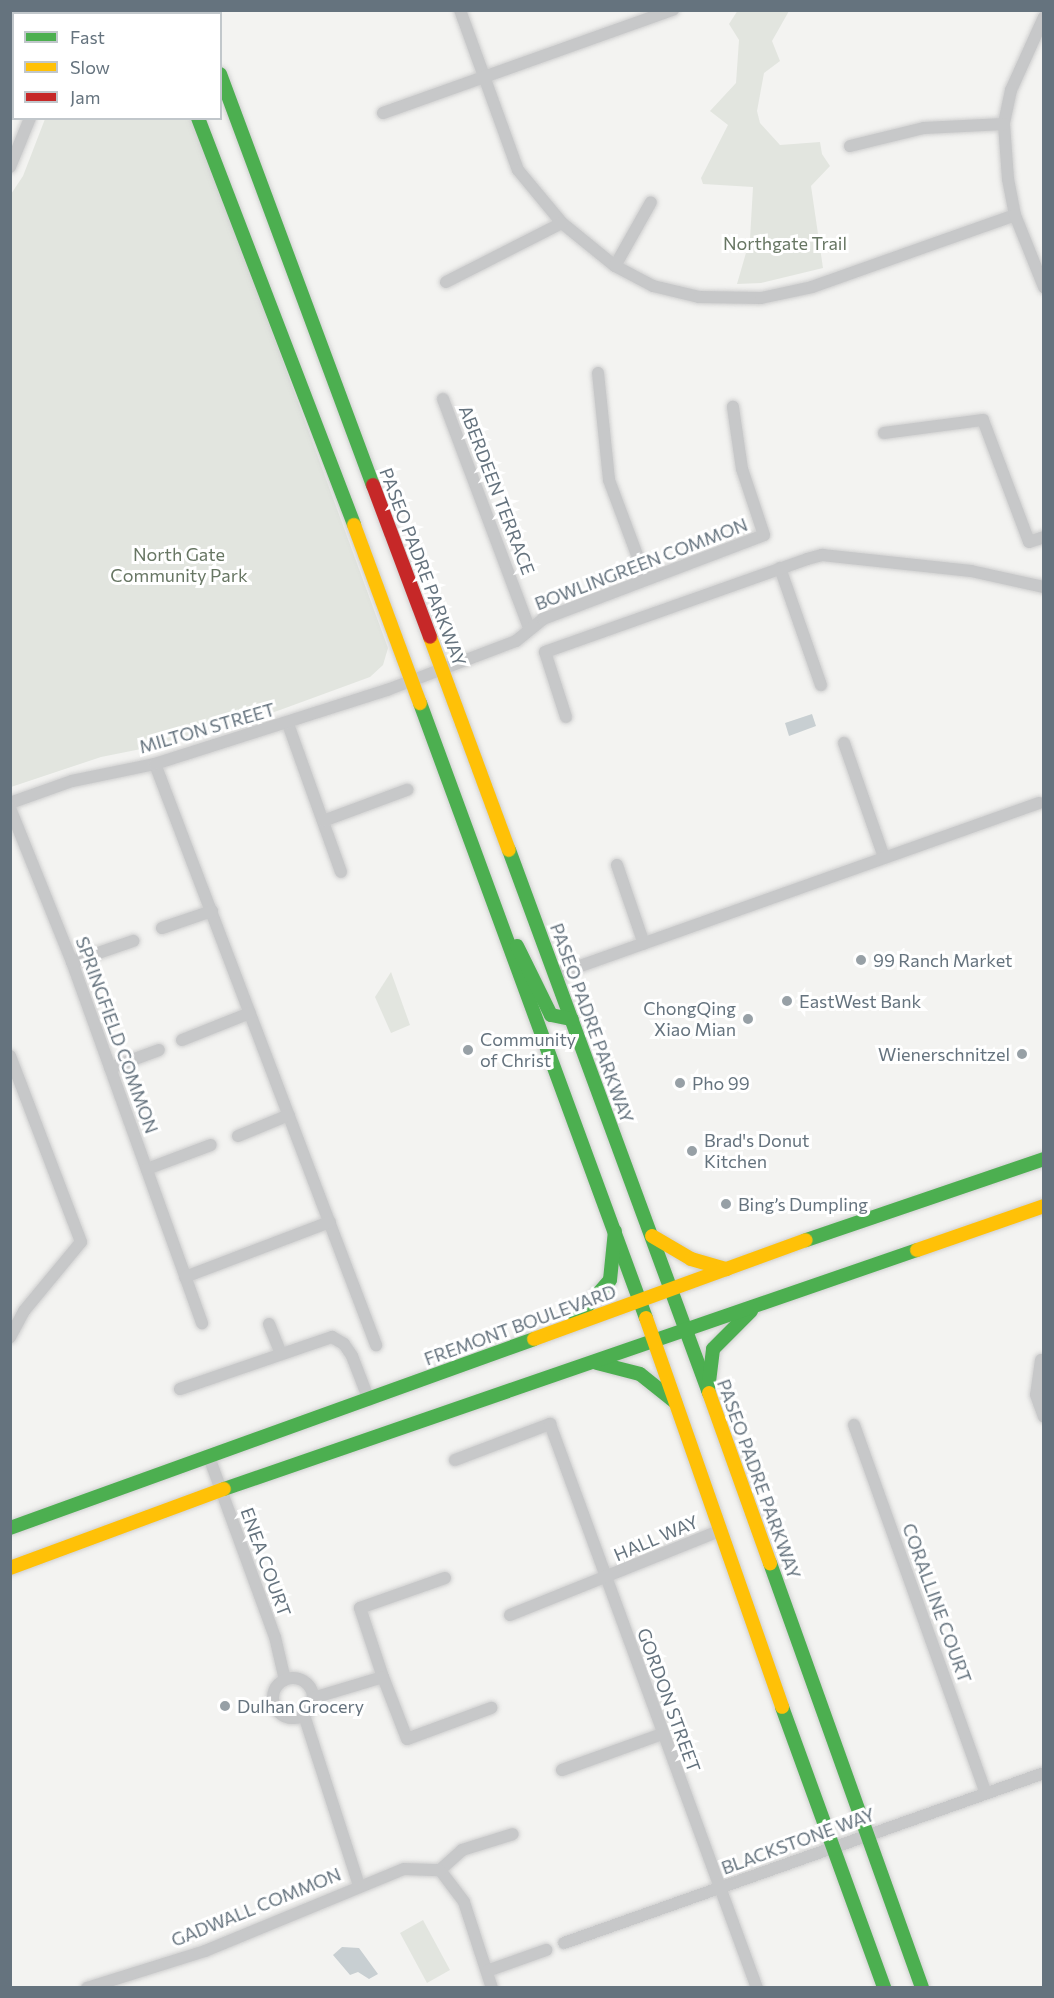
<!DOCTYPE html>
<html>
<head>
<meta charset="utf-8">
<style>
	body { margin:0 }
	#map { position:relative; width:1054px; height:1998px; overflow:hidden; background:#f3f3f1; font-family:Commissioner,sans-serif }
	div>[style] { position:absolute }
	.green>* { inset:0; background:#e2e5df }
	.water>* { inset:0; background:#c8cfd2 }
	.roads { filter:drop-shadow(0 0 2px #cfcfcf) drop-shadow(0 0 2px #cfcfcf) }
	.street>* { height:12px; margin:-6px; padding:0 6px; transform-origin:6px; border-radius:6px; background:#c7c8c9 }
	.street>.ring { margin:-6px; padding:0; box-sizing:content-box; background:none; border:12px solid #c7c8c9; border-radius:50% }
	.fast>* { height:14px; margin:-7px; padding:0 7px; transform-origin:7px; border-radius:7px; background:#4caf50 }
	.slow>* { height:14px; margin:-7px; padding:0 7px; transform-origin:7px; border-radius:7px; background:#ffc107 }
	.jam>* { height:14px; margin:-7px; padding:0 7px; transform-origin:7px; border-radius:7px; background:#c62828 }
	.dots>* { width:16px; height:16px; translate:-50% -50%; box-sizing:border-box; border:3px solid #fff; border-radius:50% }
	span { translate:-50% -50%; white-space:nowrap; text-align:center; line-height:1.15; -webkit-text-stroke:6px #fff; paint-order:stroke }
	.park-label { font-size:18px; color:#677663 }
	.street-label { font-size:18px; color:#65737e }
	.poi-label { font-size:18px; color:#65737e }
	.left { translate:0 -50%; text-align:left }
	.right { translate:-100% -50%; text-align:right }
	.frame { position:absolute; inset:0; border:12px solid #65737e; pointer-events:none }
	.legend { position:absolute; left:12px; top:12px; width:210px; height:108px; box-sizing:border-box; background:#fff; border:2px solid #c1c7cb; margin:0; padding:8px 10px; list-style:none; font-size:18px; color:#65737e }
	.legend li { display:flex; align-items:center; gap:12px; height:30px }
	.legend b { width:30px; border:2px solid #c1c7cb }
</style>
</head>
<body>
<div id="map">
	<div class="green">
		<i style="clip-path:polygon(738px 10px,789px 11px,772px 41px,780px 61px,764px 73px,757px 111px,760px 123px,780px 145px,820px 142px,822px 154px,830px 166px,811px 186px,823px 268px,761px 283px,737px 284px,750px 239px,753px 187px,703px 184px,701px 178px,728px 125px,710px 111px,736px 83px,739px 40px,729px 24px)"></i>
		<i style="clip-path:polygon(45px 119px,194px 119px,388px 648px,383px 665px,370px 677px,280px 710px,201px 737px,101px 757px,11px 787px,11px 194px,23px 176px)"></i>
		<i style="clip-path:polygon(391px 972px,410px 1025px,391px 1033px,375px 997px)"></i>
		<i style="clip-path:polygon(423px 1920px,450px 1970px,427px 1983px,400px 1933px)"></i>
	</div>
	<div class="water">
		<i style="clip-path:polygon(812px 714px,816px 726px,789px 736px,785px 723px)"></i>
		<i style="clip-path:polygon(342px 1947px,359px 1948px,378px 1974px,369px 1979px,358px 1972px,350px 1975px,333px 1955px)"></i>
	</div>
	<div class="roads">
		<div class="street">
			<i style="left:460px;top:10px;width:170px;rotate:70.1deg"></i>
			<i style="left:518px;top:170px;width:69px;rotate:50.3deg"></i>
			<i style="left:562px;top:223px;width:68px;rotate:39.1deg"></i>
			<i style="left:615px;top:266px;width:43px;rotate:27.8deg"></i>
			<i style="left:653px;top:286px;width:47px;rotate:13.4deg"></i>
			<i style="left:699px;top:297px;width:62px;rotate:0.9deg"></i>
			<i style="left:761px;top:298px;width:52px;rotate:-12.2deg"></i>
			<i style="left:812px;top:287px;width:215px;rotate:-19.5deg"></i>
			<i style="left:1044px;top:17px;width:80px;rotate:114.3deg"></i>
			<i style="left:1011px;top:90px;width:35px;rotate:102deg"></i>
			<i style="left:1004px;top:124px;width:55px;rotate:85.8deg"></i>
			<i style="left:1008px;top:179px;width:37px;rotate:79deg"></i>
			<i style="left:1015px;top:215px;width:78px;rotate:68.1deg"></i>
			<i style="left:10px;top:80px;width:4px;rotate:14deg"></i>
			<i style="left:383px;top:113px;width:308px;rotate:-19.6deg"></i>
			<i style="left:850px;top:146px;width:76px;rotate:-13.7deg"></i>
			<i style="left:924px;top:128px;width:80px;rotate:-2.9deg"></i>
			<i style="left:10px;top:167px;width:53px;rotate:-67.8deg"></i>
			<i style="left:615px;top:266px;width:73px;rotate:-60.6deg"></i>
			<i style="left:446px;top:282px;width:130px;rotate:-27deg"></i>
			<i style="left:598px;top:373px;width:108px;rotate:84.1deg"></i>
			<i style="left:609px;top:480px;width:106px;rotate:69.5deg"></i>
			<i style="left:443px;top:399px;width:245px;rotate:69.4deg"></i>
			<i style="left:884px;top:433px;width:100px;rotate:-7.5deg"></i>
			<i style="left:983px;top:420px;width:130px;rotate:69.3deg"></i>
			<i style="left:1029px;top:542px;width:16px;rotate:-18deg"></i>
			<i style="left:780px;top:568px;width:124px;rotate:70.7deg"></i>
			<i style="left:566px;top:717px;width:68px;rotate:-107.9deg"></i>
			<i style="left:545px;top:652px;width:278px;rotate:-19.5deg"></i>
			<i style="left:807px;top:559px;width:16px;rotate:-15deg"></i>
			<i style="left:822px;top:555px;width:150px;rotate:6.1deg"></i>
			<i style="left:971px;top:571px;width:75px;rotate:12.4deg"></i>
			<i style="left:288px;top:724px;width:157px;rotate:70.3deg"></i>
			<i style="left:844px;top:743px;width:121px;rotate:70.7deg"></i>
			<i style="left:155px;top:764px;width:622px;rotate:69.17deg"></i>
			<i style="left:10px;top:803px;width:66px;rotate:-19.5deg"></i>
			<i style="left:72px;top:781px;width:85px;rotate:-11.6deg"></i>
			<i style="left:155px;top:764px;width:244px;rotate:-17.7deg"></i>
			<i style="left:387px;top:690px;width:138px;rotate:-20.8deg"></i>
			<i style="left:516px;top:641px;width:35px;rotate:-39deg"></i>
			<i style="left:543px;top:619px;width:236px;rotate:-20.8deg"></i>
			<i style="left:764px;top:535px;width:70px;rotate:-108.4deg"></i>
			<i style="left:742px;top:469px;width:63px;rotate:-98.3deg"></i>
			<i style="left:10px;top:808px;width:166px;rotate:68.1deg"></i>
			<i style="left:72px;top:962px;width:384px;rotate:70.2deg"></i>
			<i style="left:323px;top:821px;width:90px;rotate:-20.3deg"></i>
			<i style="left:617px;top:865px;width:83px;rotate:71.1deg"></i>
			<i style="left:162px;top:928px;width:53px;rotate:-18.8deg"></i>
			<i style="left:72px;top:962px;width:65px;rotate:-19deg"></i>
			<i style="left:555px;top:975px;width:514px;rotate:-19.56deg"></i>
			<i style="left:182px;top:1040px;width:73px;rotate:-21.7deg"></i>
			<i style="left:10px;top:1056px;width:199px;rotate:69.1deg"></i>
			<i style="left:81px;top:1242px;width:89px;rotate:129.6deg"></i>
			<i style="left:24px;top:1311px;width:30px;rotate:118deg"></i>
			<i style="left:110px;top:1068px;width:52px;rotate:-20.2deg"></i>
			<i style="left:238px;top:1136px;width:55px;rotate:-22.4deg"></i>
			<i style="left:147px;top:1169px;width:68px;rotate:-20.6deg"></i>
			<i style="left:185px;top:1277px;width:155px;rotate:-20.8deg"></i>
			<i style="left:269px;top:1324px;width:32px;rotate:68deg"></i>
			<i style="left:1041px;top:1360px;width:35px;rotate:98deg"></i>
			<i style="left:1036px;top:1395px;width:23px;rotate:70deg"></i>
			<i style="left:180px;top:1389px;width:161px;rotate:-18.9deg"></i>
			<i style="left:332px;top:1337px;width:14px;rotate:30deg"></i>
			<i style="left:344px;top:1344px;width:14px;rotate:56deg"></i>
			<i style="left:352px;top:1356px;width:47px;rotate:68.9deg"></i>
			<i style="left:854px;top:1425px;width:391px;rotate:70.3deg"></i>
			<i style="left:209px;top:1457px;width:192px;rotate:69.9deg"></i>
			<i style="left:275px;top:1637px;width:44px;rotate:76.9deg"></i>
			<i style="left:455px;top:1460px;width:102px;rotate:-20.8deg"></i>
			<i style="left:550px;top:1424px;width:601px;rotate:69.85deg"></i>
			<i style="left:445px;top:1578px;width:90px;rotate:160.6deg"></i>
			<i style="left:360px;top:1608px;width:73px;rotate:71.6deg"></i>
			<i style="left:383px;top:1677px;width:66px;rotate:68.8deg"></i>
			<i style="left:407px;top:1739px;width:90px;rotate:-20.3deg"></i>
			<i style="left:510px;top:1615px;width:225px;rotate:-21.9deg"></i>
			<i class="ring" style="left:273px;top:1678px;width:28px;height:28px"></i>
			<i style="left:313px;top:1698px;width:73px;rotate:-16.7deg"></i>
			<i style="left:304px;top:1715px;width:179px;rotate:72.1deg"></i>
			<i style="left:562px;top:1770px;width:106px;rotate:-19.8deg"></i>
			<i style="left:440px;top:1870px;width:40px;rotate:53deg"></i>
			<i style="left:464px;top:1902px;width:90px;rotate:72deg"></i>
			<i style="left:440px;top:1870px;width:30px;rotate:-42deg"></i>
			<i style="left:462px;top:1850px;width:53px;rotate:-17.4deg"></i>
			<i style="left:564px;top:1943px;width:509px;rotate:-19.5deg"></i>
			<i style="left:487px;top:1971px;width:63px;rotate:-19.6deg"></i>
			<i style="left:87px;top:1988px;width:124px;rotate:-17.4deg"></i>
			<i style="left:205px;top:1951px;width:215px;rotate:-22.4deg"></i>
			<i style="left:404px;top:1869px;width:36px;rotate:2deg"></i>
		</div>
		<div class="fast">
			<i style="left:197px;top:10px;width:4px;rotate:76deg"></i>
			<i style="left:220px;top:74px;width:439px;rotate:69.6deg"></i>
			<i style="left:198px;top:118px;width:436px;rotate:69deg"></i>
			<i style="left:420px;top:703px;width:655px;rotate:69.82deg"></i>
			<i style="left:509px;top:850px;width:579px;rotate:69.78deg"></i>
			<i style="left:517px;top:946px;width:77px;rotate:63.8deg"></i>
			<i style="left:551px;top:1015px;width:21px;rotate:11deg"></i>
			<i style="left:806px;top:1240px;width:251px;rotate:-18.8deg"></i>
			<i style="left:575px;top:1320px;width:53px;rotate:-48.8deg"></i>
			<i style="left:610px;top:1280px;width:49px;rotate:-84.2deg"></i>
			<i style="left:597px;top:1363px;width:44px;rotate:14.3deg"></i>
			<i style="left:640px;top:1374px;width:45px;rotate:38.7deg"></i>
			<i style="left:708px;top:1390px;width:41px;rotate:-83deg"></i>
			<i style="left:713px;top:1349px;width:54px;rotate:-45deg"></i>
			<i style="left:224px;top:1489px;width:733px;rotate:-19.03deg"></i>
			<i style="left:10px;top:1528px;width:557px;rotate:-19.83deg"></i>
			<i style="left:770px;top:1563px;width:451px;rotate:70.3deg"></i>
			<i style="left:782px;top:1707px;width:299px;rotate:70deg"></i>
		</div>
		<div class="slow">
			<i style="left:354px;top:525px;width:190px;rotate:69.7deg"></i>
			<i style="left:430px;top:637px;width:227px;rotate:69.7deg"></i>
			<i style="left:652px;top:1236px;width:45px;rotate:30.5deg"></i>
			<i style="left:691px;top:1259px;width:37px;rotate:16deg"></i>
			<i style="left:917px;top:1250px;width:134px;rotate:-19.1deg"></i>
			<i style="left:646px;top:1318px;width:412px;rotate:70.7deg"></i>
			<i style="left:534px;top:1339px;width:289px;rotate:-20deg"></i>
			<i style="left:709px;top:1393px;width:181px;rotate:70.3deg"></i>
			<i style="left:10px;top:1568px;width:228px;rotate:-20.3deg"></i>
		</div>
		<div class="jam">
			<i style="left:159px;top:10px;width:4px;rotate:76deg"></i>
			<i style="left:373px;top:485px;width:162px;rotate:69.4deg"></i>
		</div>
	</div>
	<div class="dots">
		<i style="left:861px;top:960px;background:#97a0a6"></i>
		<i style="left:787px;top:1001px;background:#97a0a6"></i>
		<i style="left:748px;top:1019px;background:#97a0a6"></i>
		<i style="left:468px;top:1050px;background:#97a0a6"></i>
		<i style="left:1022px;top:1054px;background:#97a0a6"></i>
		<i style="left:680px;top:1083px;background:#97a0a6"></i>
		<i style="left:692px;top:1151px;background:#97a0a6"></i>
		<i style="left:726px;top:1204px;background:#97a0a6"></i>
		<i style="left:225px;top:1706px;background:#97a0a6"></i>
	</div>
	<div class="park-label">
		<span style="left:785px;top:243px">Northgate Trail</span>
		<span style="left:179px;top:565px">North Gate<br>Community Park</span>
	</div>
	<div class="street-label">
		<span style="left:497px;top:490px;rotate:69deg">ABERDEEN TERRACE</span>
		<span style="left:641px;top:564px;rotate:-21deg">BOWLINGREEN COMMON</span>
		<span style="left:423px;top:567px;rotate:69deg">PASEO PADRE PARKWAY</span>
		<span style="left:207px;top:728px;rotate:-16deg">MILTON STREET</span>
		<span style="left:592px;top:1023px;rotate:70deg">PASEO PADRE PARKWAY</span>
		<span style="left:117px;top:1035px;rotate:70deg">SPRINGFIELD COMMON</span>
		<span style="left:520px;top:1325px;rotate:-20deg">FREMONT BOULEVARD</span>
		<span style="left:759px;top:1479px;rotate:70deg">PASEO PADRE PARKWAY</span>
		<span style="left:656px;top:1538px;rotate:-23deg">HALL WAY</span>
		<span style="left:266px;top:1562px;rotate:70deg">ENEA COURT</span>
		<span style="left:937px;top:1603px;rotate:70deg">CORALLINE COURT</span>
		<span style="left:669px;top:1700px;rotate:70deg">GORDON STREET</span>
		<span style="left:798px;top:1841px;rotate:-20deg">BLACKSTONE WAY</span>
		<span style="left:256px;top:1907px;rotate:-22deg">GADWALL COMMON</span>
	</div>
	<div class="poi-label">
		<span class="left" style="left:873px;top:960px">99 Ranch Market</span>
		<span class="left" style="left:799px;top:1001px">EastWest Bank</span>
		<span class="right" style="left:736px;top:1019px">ChongQing<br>Xiao Mian</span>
		<span class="left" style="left:480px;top:1050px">Community<br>of Christ</span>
		<span class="right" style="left:1010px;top:1054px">Wienerschnitzel</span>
		<span class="left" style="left:692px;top:1083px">Pho 99</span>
		<span class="left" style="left:704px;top:1151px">Brad's Donut<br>Kitchen</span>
		<span class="left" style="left:738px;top:1204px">Bing’s Dumpling</span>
		<span class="left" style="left:237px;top:1706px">Dulhan Grocery</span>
	</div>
	<div class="frame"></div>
	<ul class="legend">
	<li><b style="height:8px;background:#4caf50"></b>Fast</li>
	<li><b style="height:8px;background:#ffc107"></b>Slow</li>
	<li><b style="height:8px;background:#c62828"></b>Jam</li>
	</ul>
</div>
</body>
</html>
